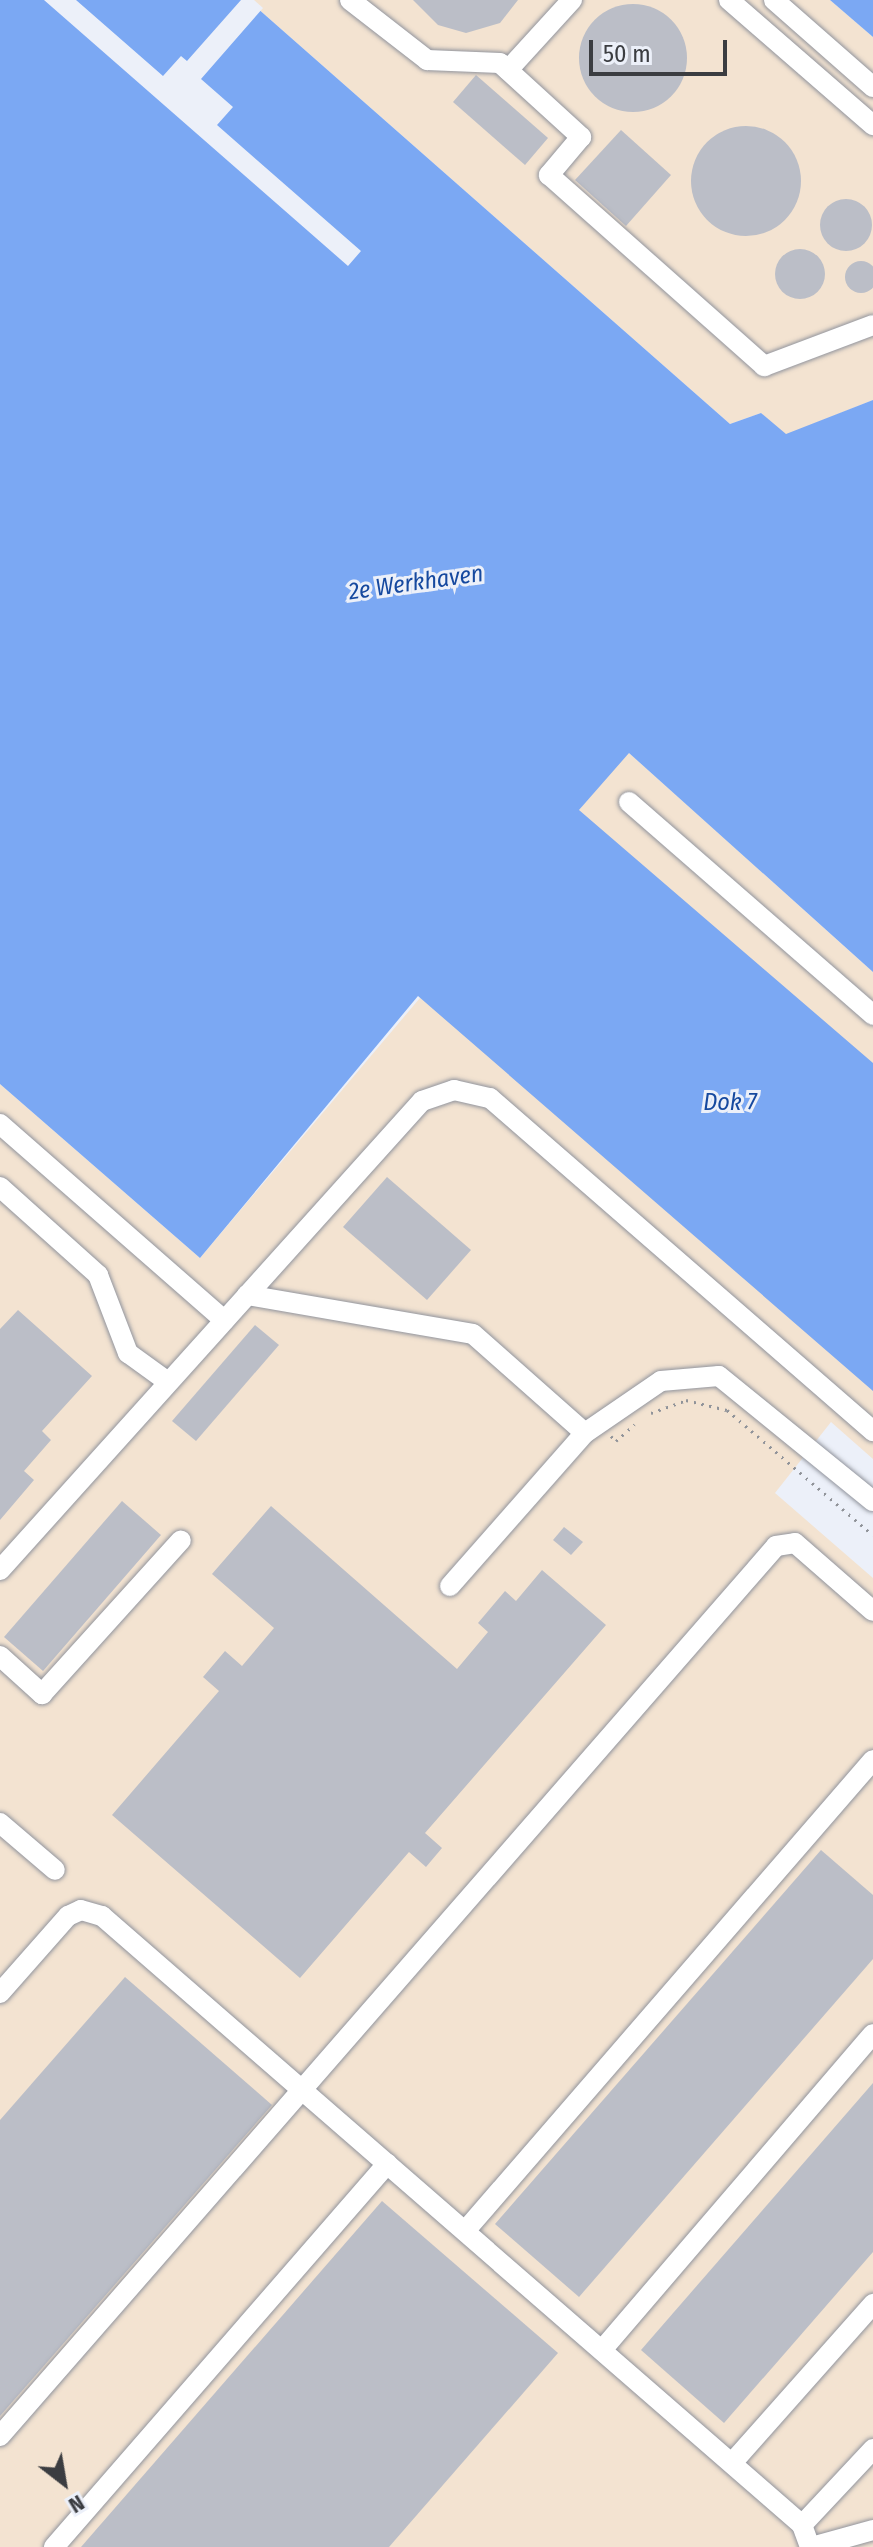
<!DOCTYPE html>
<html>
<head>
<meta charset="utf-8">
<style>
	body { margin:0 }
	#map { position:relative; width:873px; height:2547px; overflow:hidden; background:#ecf0f9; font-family:"Fira Sans Condensed",sans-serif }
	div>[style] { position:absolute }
	.industrial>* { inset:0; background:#f3e3d1 }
	.water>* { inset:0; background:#7ba8f3 }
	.pier>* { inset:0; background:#ecf0f9 }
	.building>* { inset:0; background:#bbbec7 }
	.round { border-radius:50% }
	.path>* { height:3px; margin-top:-1.5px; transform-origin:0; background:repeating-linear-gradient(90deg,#909399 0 2px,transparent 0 8px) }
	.roads { filter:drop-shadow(0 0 2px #91949d) drop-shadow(0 0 2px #91949d) }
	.minor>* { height:20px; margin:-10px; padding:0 10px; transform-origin:10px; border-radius:10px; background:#fff }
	span { translate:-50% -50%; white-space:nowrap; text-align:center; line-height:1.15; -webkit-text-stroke:6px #ecf0f9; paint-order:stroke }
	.water-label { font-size:24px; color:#16499f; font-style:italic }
	.north { position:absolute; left:24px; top:2443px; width:80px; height:80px; -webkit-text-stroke:6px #ecf0f9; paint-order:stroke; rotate:149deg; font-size:22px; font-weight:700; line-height:32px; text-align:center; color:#3b3d41 }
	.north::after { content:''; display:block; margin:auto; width:28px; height:36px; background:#3b3d41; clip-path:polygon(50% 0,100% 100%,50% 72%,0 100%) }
	.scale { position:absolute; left:589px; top:40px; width:138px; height:36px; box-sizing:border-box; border:4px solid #3b3d41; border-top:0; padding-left:10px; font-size:24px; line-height:28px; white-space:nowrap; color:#3b3d41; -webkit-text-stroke:6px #ecf0f9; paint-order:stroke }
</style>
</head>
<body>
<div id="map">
	<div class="industrial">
		<i style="clip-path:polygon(248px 0,830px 0,873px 37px,873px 400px,786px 435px,761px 413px,730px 424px)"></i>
		<i style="clip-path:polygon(628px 752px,873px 972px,873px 1459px,831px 1422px,775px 1493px,873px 1578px,873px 2547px,0 2547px,0 1084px,200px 1258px)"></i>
	</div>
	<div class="water">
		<i style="clip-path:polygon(0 0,248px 0,730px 424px,761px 413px,786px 434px,873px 400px,873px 972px,629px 753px,579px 810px,873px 1063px,873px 1391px,418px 996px,200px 1258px,0 1084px)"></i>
		<i style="clip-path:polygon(830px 0,873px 0,873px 37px)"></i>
	</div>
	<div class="pier">
		<i style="clip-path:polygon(44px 0,76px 0,163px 76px,181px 56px,187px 61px,241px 0,254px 0,263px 8px,201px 79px,233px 107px,217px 125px,361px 251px,348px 266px)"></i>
	</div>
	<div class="building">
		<i style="clip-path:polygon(413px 0,518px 0,500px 23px,466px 33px,438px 25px)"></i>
		<i class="round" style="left:579px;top:4px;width:108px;height:108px"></i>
		<i style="clip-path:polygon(476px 75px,548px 138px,525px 165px,453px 102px)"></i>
		<i class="round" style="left:691px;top:126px;width:110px;height:110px"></i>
		<i style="clip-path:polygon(621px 130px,671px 175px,626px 226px,575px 180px)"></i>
		<i class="round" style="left:820px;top:199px;width:52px;height:52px"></i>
		<i class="round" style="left:775px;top:249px;width:50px;height:50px"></i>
		<i class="round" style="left:845px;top:261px;width:32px;height:32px"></i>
		<i style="clip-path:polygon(387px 1177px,471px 1250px,427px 1300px,343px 1227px)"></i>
		<i style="clip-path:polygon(18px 1310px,92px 1376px,42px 1431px,51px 1440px,24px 1471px,34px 1480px,0 1520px,0 1329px)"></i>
		<i style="clip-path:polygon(255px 1325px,279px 1345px,196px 1441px,172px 1421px)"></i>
		<i style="clip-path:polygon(122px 1501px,161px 1535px,43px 1671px,4px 1637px)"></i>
		<i style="clip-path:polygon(271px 1506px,457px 1669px,488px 1632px,478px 1623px,505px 1591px,516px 1601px,542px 1570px,606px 1625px,425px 1833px,442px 1848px,426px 1867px,409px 1852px,300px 1978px,112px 1815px,219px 1691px,203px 1677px,225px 1651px,242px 1666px,274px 1628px,212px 1574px)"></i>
		<i style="clip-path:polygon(564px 1527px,583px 1542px,571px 1555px,553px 1540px)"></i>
		<i style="clip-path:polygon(821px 1850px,873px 1895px,873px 1959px,579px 2297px,495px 2224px)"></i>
		<i style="clip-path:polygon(125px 1977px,272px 2105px,0 2416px,0 2120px)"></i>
		<i style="clip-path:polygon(873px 2083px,873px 2252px,724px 2423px,641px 2350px)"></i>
		<i style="clip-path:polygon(382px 2201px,558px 2353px,389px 2547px,81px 2547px)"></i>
	</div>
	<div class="path">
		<i style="left:651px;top:1413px;width:37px;rotate:-20deg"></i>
		<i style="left:686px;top:1400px;width:42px;rotate:13.7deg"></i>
		<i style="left:727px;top:1410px;width:192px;rotate:40.6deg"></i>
		<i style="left:611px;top:1436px;width:7px;rotate:45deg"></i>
		<i style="left:616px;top:1441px;width:25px;rotate:-42deg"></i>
	</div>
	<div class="roads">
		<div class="minor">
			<i style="left:350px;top:0;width:98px;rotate:37.9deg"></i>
			<i style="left:427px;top:60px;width:73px;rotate:2.4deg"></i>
			<i style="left:500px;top:63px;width:110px;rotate:42.4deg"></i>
			<i style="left:581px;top:137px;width:50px;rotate:130.1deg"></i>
			<i style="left:549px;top:175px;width:288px;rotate:41.6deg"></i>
			<i style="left:764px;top:366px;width:116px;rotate:-20.6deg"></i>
			<i style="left:729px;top:0;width:191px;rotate:41deg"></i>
			<i style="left:774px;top:0;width:132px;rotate:41.3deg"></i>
			<i style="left:508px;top:70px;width:95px;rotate:-47.6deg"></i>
			<i style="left:629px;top:802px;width:324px;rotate:41.1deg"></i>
			<i style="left:0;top:1124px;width:298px;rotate:41.2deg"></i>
			<i style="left:0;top:1187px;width:132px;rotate:41.9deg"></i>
			<i style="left:98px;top:1275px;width:84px;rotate:69deg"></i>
			<i style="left:128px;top:1353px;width:49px;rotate:35.9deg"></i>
			<i style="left:247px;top:1295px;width:229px;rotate:9.8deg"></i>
			<i style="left:473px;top:1334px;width:149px;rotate:41.5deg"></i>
			<i style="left:585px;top:1433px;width:92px;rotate:-34.4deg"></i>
			<i style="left:661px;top:1381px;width:58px;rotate:-4.9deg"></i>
			<i style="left:719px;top:1376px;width:198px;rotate:39.1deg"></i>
			<i style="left:0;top:1570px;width:631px;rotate:-48.02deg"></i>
			<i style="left:422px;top:1101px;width:34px;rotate:-19deg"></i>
			<i style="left:454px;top:1090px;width:37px;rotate:13deg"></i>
			<i style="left:490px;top:1098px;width:508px;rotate:41.01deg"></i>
			<i style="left:450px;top:1586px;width:204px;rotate:-48.6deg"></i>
			<i style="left:0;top:1656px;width:57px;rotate:42.1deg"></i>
			<i style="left:42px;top:1694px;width:207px;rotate:-47.9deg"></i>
			<i style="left:0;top:1823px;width:72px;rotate:40.5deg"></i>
			<i style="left:0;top:1993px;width:103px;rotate:-48.6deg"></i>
			<i style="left:68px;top:1916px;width:14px;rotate:-25deg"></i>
			<i style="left:81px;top:1910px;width:22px;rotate:16deg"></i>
			<i style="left:102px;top:1916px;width:928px;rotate:41.02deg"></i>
			<i style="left:802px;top:2525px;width:23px;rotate:70deg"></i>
			<i style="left:465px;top:2231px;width:623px;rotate:-49.1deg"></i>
			<i style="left:602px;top:2350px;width:416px;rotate:-49.4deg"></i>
			<i style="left:0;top:2436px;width:1181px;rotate:-48.91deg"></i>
			<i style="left:776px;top:1546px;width:19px;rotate:-9deg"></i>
			<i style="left:795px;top:1543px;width:103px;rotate:41.1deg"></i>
			<i style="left:732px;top:2463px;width:213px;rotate:-48.4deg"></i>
			<i style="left:802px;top:2525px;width:104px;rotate:-46.9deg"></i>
			<i style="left:54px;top:2547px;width:508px;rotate:-48.99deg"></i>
			<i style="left:812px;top:2547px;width:63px;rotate:-15.6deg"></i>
		</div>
	</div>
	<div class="water-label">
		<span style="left:416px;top:583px;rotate:-8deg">2e Werkhaven</span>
		<span style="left:730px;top:1103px">Dok 7</span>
	</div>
	<div class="north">N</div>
	<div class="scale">50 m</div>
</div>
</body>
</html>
